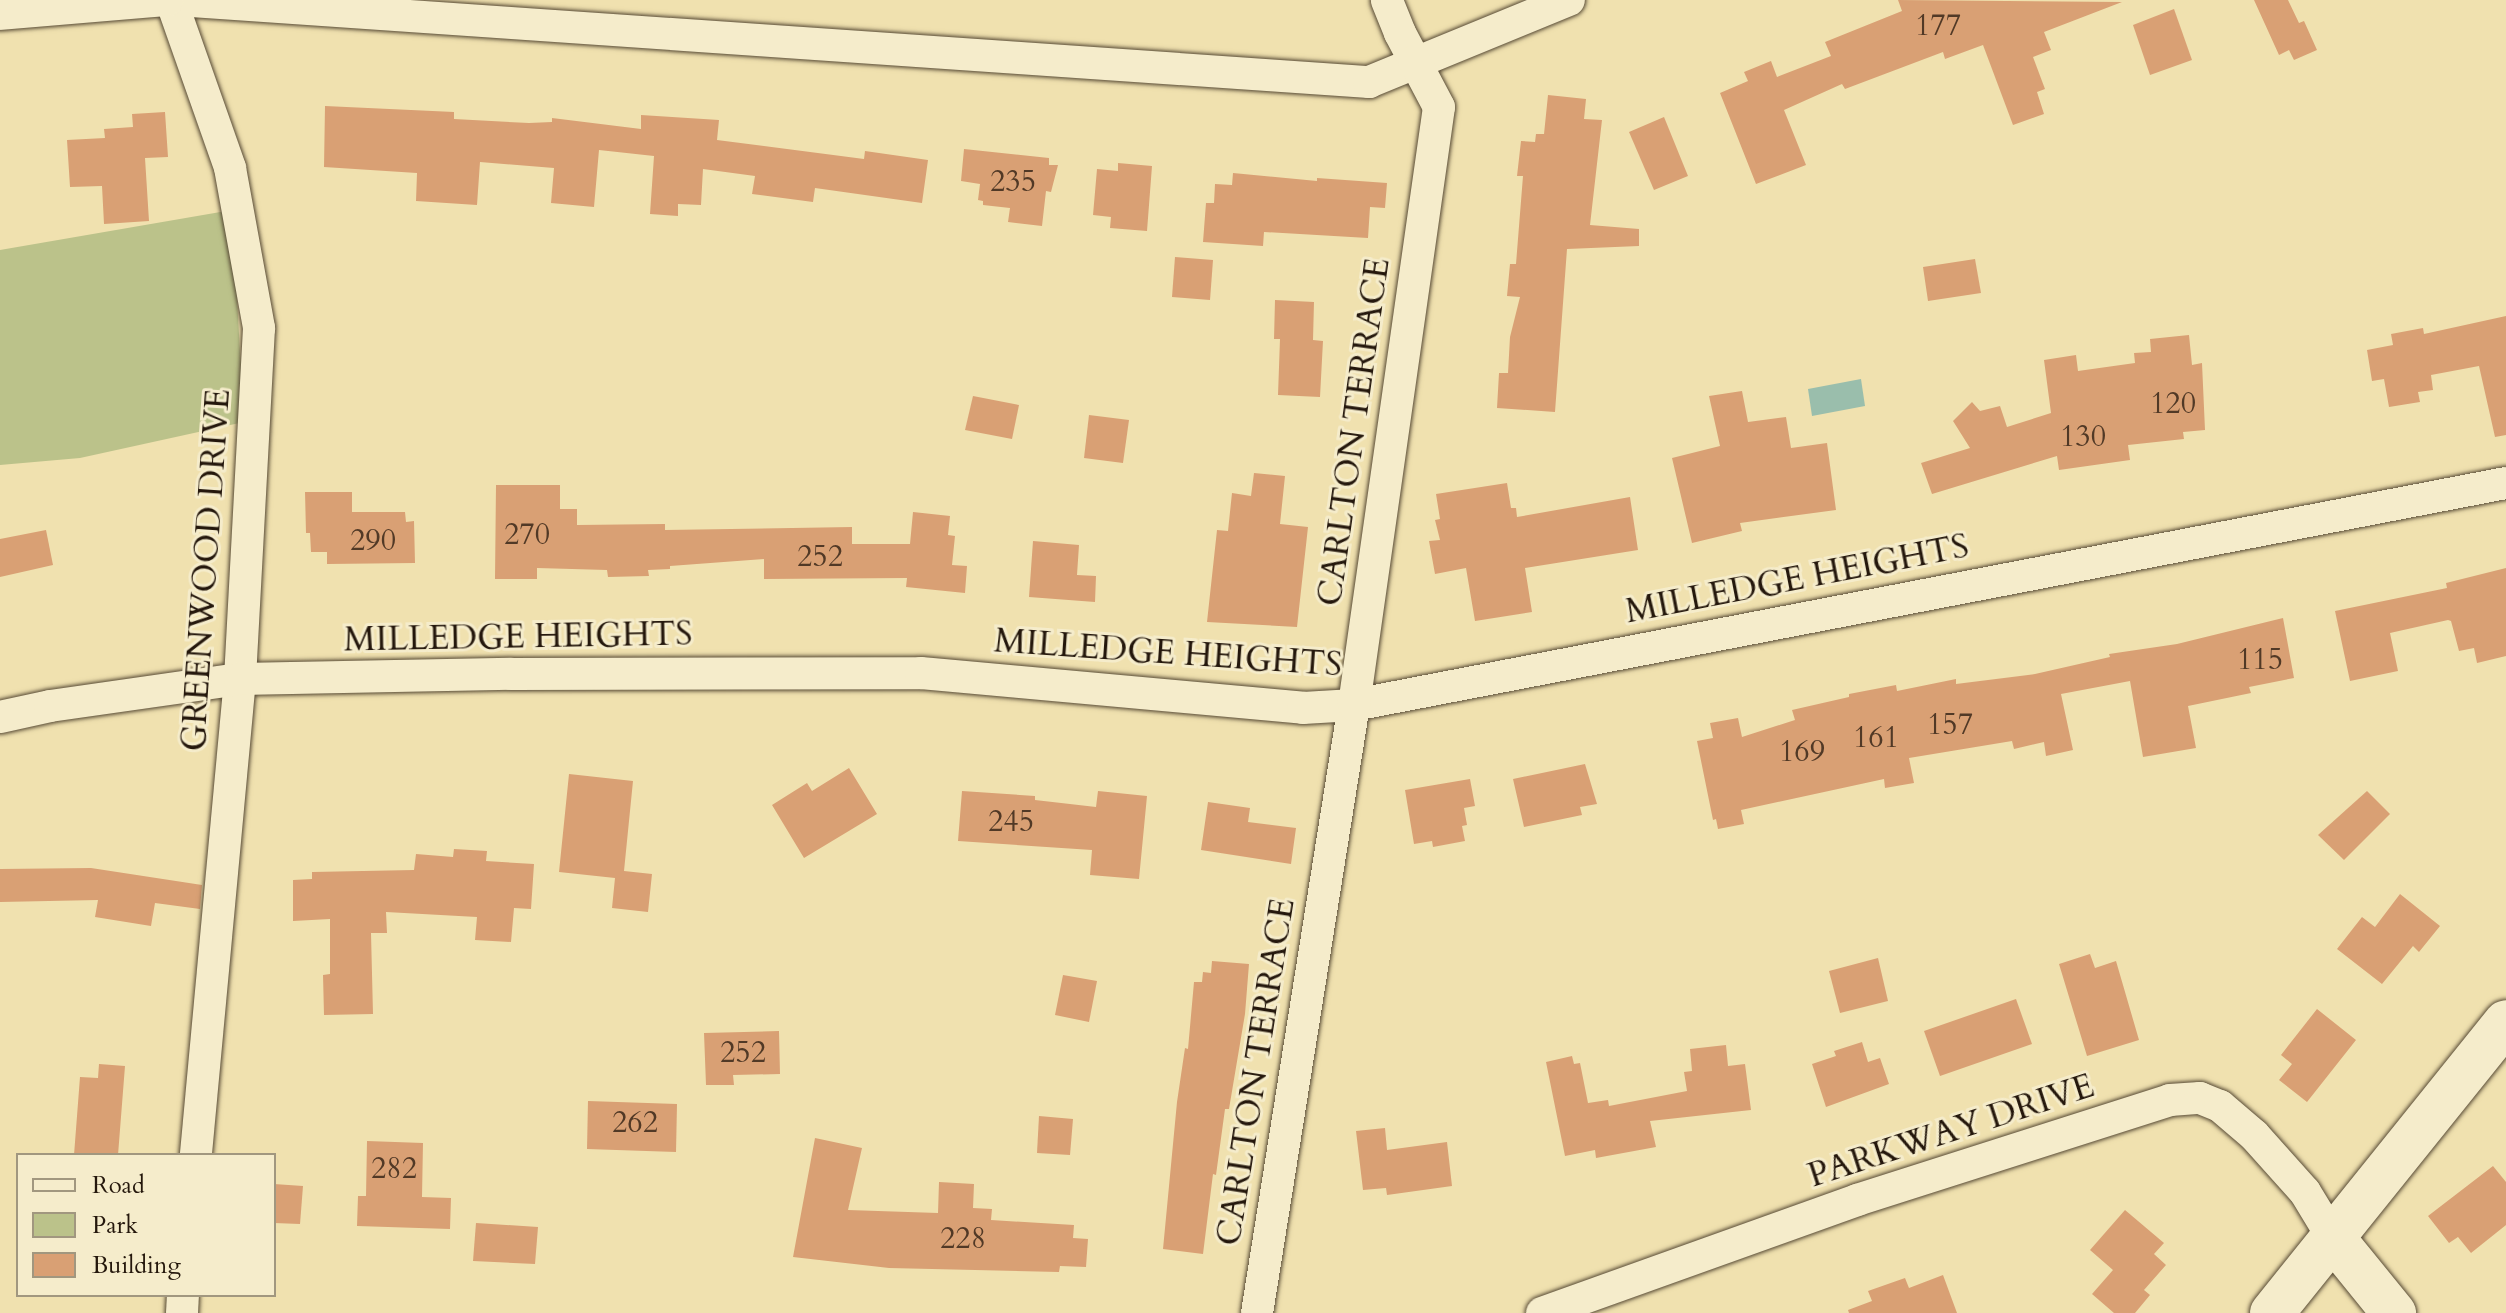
<!DOCTYPE html>
<html>
<head>
<meta charset="utf-8">
<style>
	body { margin:0 }
	#map { position:relative; width:2506px; height:1313px; overflow:hidden; background:#f0e1af; font-family:Cardo,serif }
	div>[style] { position:absolute }
	.green>* { inset:0; background:#bbc28a }
	.water>* { inset:0; background:#9abeac }
	.building>* { inset:0; background:#d9a074 }
	.roads { filter:drop-shadow(0 0 2px #574a35) drop-shadow(0 0 2px #574a35) }
	.street>* { height:32px; margin:-16px; padding:0 16px; transform-origin:16px; border-radius:16px; background:#f5eccb }
	.secondary>* { height:44px; margin:-22px; padding:0 22px; transform-origin:22px; border-radius:22px; background:#f5eccb }
	span { translate:-50% -50%; white-space:nowrap; text-align:center; line-height:1.15; -webkit-text-stroke:6px #f5eccb; paint-order:stroke }
	.number-label { font-size:30px; color:#513926 }
	.number-label span { -webkit-text-stroke-width:0 }
	.street-label { font-size:34px; color:#24170c }
	.legend { position:absolute; left:16px; top:1153px; width:260px; height:144px; box-sizing:border-box; background:#f5eccb; border:2px solid #a1977f; margin:0; padding:10px 14px; list-style:none; font-size:24px; color:#24170c }
	.legend li { display:flex; align-items:center; gap:16px; height:40px }
	.legend b { width:40px; border:2px solid #a1977f }
</style>
</head>
<body>
<div id="map">
	<div class="green">
		<i style="clip-path:polygon(232px 210px,244px 422px,80px 458px,0 465px,0 250px)"></i>
	</div>
	<div class="water">
		<i style="clip-path:polygon(1861px 379px,1865px 406px,1812px 416px,1808px 389px)"></i>
	</div>
	<div class="building">
		<i style="clip-path:polygon(1898px 0,2122px 2px,2044px 32px,2051px 50px,2033px 57px,2045px 89px,2037px 92px,2044px 114px,2013px 125px,1983px 45px,1945px 59px,1943px 52px,1845px 89px,1842px 84px,1784px 110px,1806px 165px,1756px 184px,1720px 93px,1748px 81px,1744px 72px,1771px 61px,1777px 77px,1831px 56px,1825px 42px,1902px 11px)"></i>
		<i style="clip-path:polygon(2254px 0,2288px 0,2299px 23px,2304px 21px,2317px 50px,2294px 60px,2289px 50px,2279px 55px)"></i>
		<i style="clip-path:polygon(2174px 9px,2192px 60px,2150px 75px,2133px 25px)"></i>
		<i style="clip-path:polygon(1548px 95px,1586px 99px,1584px 119px,1602px 120px,1590px 225px,1639px 229px,1639px 246px,1567px 249px,1555px 412px,1497px 408px,1499px 373px,1508px 373px,1510px 337px,1520px 297px,1507px 296px,1510px 264px,1516px 264px,1523px 176px,1517px 176px,1521px 141px,1535px 142px,1536px 134px,1544px 134px)"></i>
		<i style="clip-path:polygon(325px 106px,454px 112px,454px 119px,529px 123px,552px 122px,552px 118px,641px 129px,641px 115px,719px 120px,717px 140px,864px 159px,865px 151px,928px 160px,922px 203px,815px 188px,813px 202px,752px 194px,755px 176px,703px 169px,701px 205px,678px 204px,678px 216px,650px 214px,654px 156px,599px 150px,594px 207px,551px 203px,554px 168px,480px 162px,477px 205px,416px 201px,417px 173px,324px 167px)"></i>
		<i style="clip-path:polygon(165px 112px,168px 157px,145px 158px,149px 221px,104px 224px,102px 186px,70px 187px,67px 140px,105px 138px,104px 129px,133px 127px,132px 114px)"></i>
		<i style="clip-path:polygon(1664px 117px,1688px 176px,1654px 190px,1629px 132px)"></i>
		<i style="clip-path:polygon(964px 149px,1049px 158px,1049px 165px,1058px 165px,1051px 192px,1046px 191px,1042px 226px,1008px 222px,1010px 208px,983px 205px,983px 201px,978px 200px,980px 184px,961px 181px)"></i>
		<i style="clip-path:polygon(1118px 163px,1152px 166px,1147px 231px,1110px 228px,1111px 217px,1093px 215px,1097px 169px,1118px 171px)"></i>
		<i style="clip-path:polygon(1233px 173px,1317px 181px,1317px 178px,1387px 183px,1385px 208px,1370px 207px,1368px 238px,1264px 232px,1263px 246px,1203px 242px,1206px 203px,1214px 203px,1215px 184px,1232px 185px)"></i>
		<i style="clip-path:polygon(1175px 257px,1213px 260px,1210px 300px,1172px 297px)"></i>
		<i style="clip-path:polygon(1975px 259px,1981px 293px,1928px 301px,1923px 267px)"></i>
		<i style="clip-path:polygon(1275px 300px,1314px 302px,1313px 340px,1323px 341px,1320px 397px,1278px 395px,1280px 339px,1274px 339px)"></i>
		<i style="clip-path:polygon(2506px 316px,2506px 435px,2495px 437px,2479px 366px,2431px 375px,2433px 390px,2418px 392px,2420px 402px,2389px 407px,2384px 379px,2372px 381px,2367px 350px,2393px 345px,2391px 334px,2423px 328px,2424px 334px)"></i>
		<i style="clip-path:polygon(2189px 335px,2192px 365px,2202px 363px,2205px 430px,2183px 432px,2184px 439px,2128px 445px,2130px 460px,2059px 470px,2057px 456px,1932px 494px,1921px 463px,1970px 448px,1953px 421px,1972px 402px,1980px 411px,2000px 406px,2007px 427px,2051px 413px,2044px 360px,2076px 355px,2078px 371px,2135px 363px,2134px 353px,2151px 352px,2150px 339px)"></i>
		<i style="clip-path:polygon(1742px 391px,1748px 422px,1786px 417px,1791px 448px,1827px 443px,1836px 510px,1740px 523px,1742px 531px,1692px 543px,1672px 458px,1720px 446px,1709px 396px)"></i>
		<i style="clip-path:polygon(973px 396px,1019px 405px,1012px 439px,965px 430px)"></i>
		<i style="clip-path:polygon(1089px 415px,1129px 420px,1123px 463px,1084px 458px)"></i>
		<i style="clip-path:polygon(1254px 473px,1285px 476px,1280px 524px,1308px 527px,1297px 627px,1207px 622px,1217px 530px,1228px 531px,1232px 493px,1251px 496px)"></i>
		<i style="clip-path:polygon(1507px 483px,1511px 508px,1516px 508px,1517px 517px,1630px 497px,1638px 550px,1525px 568px,1532px 612px,1475px 621px,1466px 568px,1435px 574px,1429px 541px,1440px 540px,1435px 520px,1440px 519px,1436px 494px)"></i>
		<i style="clip-path:polygon(496px 485px,560px 485px,560px 509px,577px 509px,577px 525px,665px 524px,665px 530px,852px 527px,852px 544px,910px 544px,913px 512px,950px 516px,948px 535px,955px 536px,952px 565px,967px 566px,965px 593px,906px 587px,907px 578px,764px 579px,764px 559px,670px 566px,670px 569px,648px 570px,649px 576px,608px 577px,607px 570px,537px 568px,537px 579px,495px 579px)"></i>
		<i style="clip-path:polygon(305px 492px,352px 492px,352px 512px,405px 512px,406px 522px,414px 521px,415px 563px,327px 564px,327px 552px,311px 552px,310px 533px,306px 533px)"></i>
		<i style="clip-path:polygon(46px 530px,53px 565px,0 577px,0 539px)"></i>
		<i style="clip-path:polygon(1033px 541px,1079px 545px,1077px 575px,1096px 576px,1095px 602px,1029px 597px)"></i>
		<i style="clip-path:polygon(2506px 568px,2506px 656px,2477px 663px,2474px 648px,2459px 651px,2451px 621px,2448px 620px,2390px 633px,2398px 671px,2350px 681px,2335px 611px,2447px 588px,2446px 583px)"></i>
		<i style="clip-path:polygon(2283px 618px,2294px 678px,2249px 687px,2251px 693px,2188px 706px,2196px 748px,2143px 757px,2130px 681px,2061px 694px,2073px 750px,2046px 756px,2044px 742px,2014px 749px,2012px 741px,1909px 758px,1914px 783px,1885px 788px,1884px 779px,1741px 810px,1744px 824px,1718px 829px,1716px 819px,1713px 820px,1697px 741px,1713px 738px,1710px 723px,1738px 718px,1742px 737px,1795px 720px,1792px 710px,1849px 697px,1849px 694px,1896px 685px,1897px 691px,1956px 679px,1956px 684px,2035px 674px,2110px 657px,2109px 654px,2177px 644px)"></i>
		<i style="clip-path:polygon(1585px 764px,1597px 804px,1580px 807px,1582px 815px,1524px 827px,1513px 779px)"></i>
		<i style="clip-path:polygon(849px 768px,877px 814px,804px 858px,772px 805px,807px 783px,812px 791px)"></i>
		<i style="clip-path:polygon(569px 774px,633px 781px,624px 871px,652px 874px,648px 912px,612px 908px,615px 878px,559px 872px)"></i>
		<i style="clip-path:polygon(1470px 779px,1475px 806px,1464px 808px,1467px 825px,1462px 826px,1465px 841px,1433px 847px,1432px 841px,1414px 844px,1405px 790px)"></i>
		<i style="clip-path:polygon(962px 791px,1035px 796px,1035px 800px,1096px 807px,1098px 791px,1147px 796px,1139px 879px,1090px 875px,1092px 850px,958px 841px)"></i>
		<i style="clip-path:polygon(2367px 791px,2390px 814px,2344px 860px,2318px 835px)"></i>
		<i style="clip-path:polygon(1208px 802px,1250px 808px,1248px 822px,1296px 828px,1291px 864px,1201px 850px)"></i>
		<i style="clip-path:polygon(454px 849px,487px 851px,486px 861px,534px 864px,531px 909px,514px 908px,511px 942px,475px 940px,477px 917px,386px 912px,387px 933px,371px 933px,373px 1014px,324px 1015px,323px 975px,330px 974px,330px 919px,293px 921px,293px 880px,312px 879px,312px 872px,414px 870px,416px 854px,453px 857px)"></i>
		<i style="clip-path:polygon(91px 868px,202px 885px,200px 909px,155px 903px,151px 926px,95px 917px,98px 900px,0 902px,0 869px)"></i>
		<i style="clip-path:polygon(2400px 894px,2440px 926px,2419px 952px,2413px 946px,2382px 984px,2337px 949px,2362px 917px,2375px 927px)"></i>
		<i style="clip-path:polygon(2090px 954px,2095px 968px,2116px 961px,2139px 1040px,2087px 1056px,2059px 964px)"></i>
		<i style="clip-path:polygon(1878px 958px,1888px 1001px,1840px 1013px,1829px 971px)"></i>
		<i style="clip-path:polygon(1212px 961px,1249px 964px,1245px 1014px,1229px 1109px,1225px 1109px,1216px 1175px,1213px 1174px,1203px 1254px,1163px 1249px,1177px 1102px,1185px 1048px,1188px 1049px,1194px 982px,1202px 982px,1203px 972px,1211px 973px)"></i>
		<i style="clip-path:polygon(1063px 975px,1097px 981px,1089px 1022px,1055px 1015px)"></i>
		<i style="clip-path:polygon(2016px 999px,2032px 1044px,1940px 1076px,1924px 1031px)"></i>
		<i style="clip-path:polygon(2317px 1009px,2356px 1040px,2307px 1102px,2279px 1080px,2292px 1064px,2281px 1055px)"></i>
		<i style="clip-path:polygon(779px 1031px,780px 1074px,733px 1075px,734px 1085px,706px 1085px,704px 1033px)"></i>
		<i style="clip-path:polygon(1862px 1042px,1868px 1062px,1880px 1058px,1889px 1084px,1826px 1107px,1812px 1064px,1836px 1056px,1834px 1051px)"></i>
		<i style="clip-path:polygon(1726px 1045px,1728px 1066px,1745px 1064px,1751px 1110px,1650px 1121px,1656px 1147px,1596px 1158px,1595px 1150px,1565px 1156px,1546px 1062px,1572px 1056px,1574px 1064px,1580px 1063px,1588px 1103px,1608px 1100px,1609px 1106px,1687px 1091px,1684px 1072px,1692px 1071px,1690px 1049px)"></i>
		<i style="clip-path:polygon(99px 1064px,125px 1066px,118px 1155px,74px 1155px,80px 1077px,98px 1078px)"></i>
		<i style="clip-path:polygon(588px 1101px,677px 1104px,676px 1152px,587px 1149px)"></i>
		<i style="clip-path:polygon(1039px 1116px,1073px 1119px,1070px 1155px,1037px 1153px)"></i>
		<i style="clip-path:polygon(1385px 1128px,1387px 1150px,1447px 1142px,1452px 1186px,1387px 1195px,1386px 1188px,1363px 1190px,1356px 1131px)"></i>
		<i style="clip-path:polygon(815px 1138px,862px 1148px,848px 1210px,938px 1213px,939px 1182px,974px 1184px,973px 1208px,992px 1209px,991px 1220px,1074px 1225px,1073px 1238px,1088px 1239px,1086px 1267px,1060px 1266px,1059px 1272px,889px 1268px,793px 1257px)"></i>
		<i style="clip-path:polygon(367px 1141px,423px 1143px,422px 1197px,451px 1198px,450px 1229px,357px 1226px,358px 1196px,366px 1196px)"></i>
		<i style="clip-path:polygon(2493px 1166px,2506px 1182px,2506px 1225px,2471px 1253px,2458px 1237px,2449px 1243px,2428px 1216px)"></i>
		<i style="clip-path:polygon(274px 1184px,303px 1186px,300px 1224px,274px 1223px)"></i>
		<i style="clip-path:polygon(2125px 1210px,2164px 1243px,2154px 1254px,2166px 1265px,2144px 1290px,2150px 1295px,2135px 1313px,2114px 1313px,2092px 1294px,2113px 1270px,2090px 1250px)"></i>
		<i style="clip-path:polygon(476px 1223px,538px 1227px,535px 1264px,473px 1261px)"></i>
		<i style="clip-path:polygon(1943px 1275px,1957px 1313px,1849px 1313px,1848px 1310px,1872px 1301px,1868px 1291px,1905px 1278px,1909px 1288px)"></i>
	</div>
	<div class="roads">
		<div class="street">
			<i style="left:171px;top:0;width:178px;rotate:70.6deg"></i>
			<i style="left:230px;top:168px;width:163px;rotate:79.7deg"></i>
			<i style="left:259px;top:328px;width:352px;rotate:93.1deg"></i>
			<i style="left:240px;top:679px;width:478px;rotate:95.3deg"></i>
			<i style="left:177px;top:0;width:1195px;rotate:3.94deg"></i>
			<i style="left:1369px;top:82px;width:216px;rotate:-22.3deg"></i>
			<i style="left:0;top:14px;width:168px;rotate:-4.8deg"></i>
			<i style="left:0;top:717px;width:51px;rotate:-12.4deg"></i>
			<i style="left:50px;top:706px;width:192px;rotate:-8.1deg"></i>
			<i style="left:240px;top:679px;width:271px;rotate:-1.1deg"></i>
			<i style="left:511px;top:674px;width:410px;rotate:-0.1deg"></i>
			<i style="left:921px;top:673px;width:384px;rotate:5.2deg"></i>
			<i style="left:1303px;top:708px;width:51px;rotate:-3.4deg"></i>
			<i style="left:1354px;top:705px;width:1173px;rotate:-10.91deg"></i>
			<i style="left:182px;top:1313px;width:18px;rotate:-87deg"></i>
			<i style="left:1257px;top:1313px;width:616px;rotate:-80.94deg"></i>
			<i style="left:1354px;top:705px;width:604px;rotate:-81.91deg"></i>
			<i style="left:1439px;top:107px;width:84px;rotate:-117.8deg"></i>
			<i style="left:1400px;top:33px;width:35px;rotate:-112deg"></i>
			<i style="left:1542px;top:1313px;width:335px;rotate:-19.7deg"></i>
			<i style="left:1857px;top:1200px;width:329px;rotate:-17.7deg"></i>
			<i style="left:2170px;top:1100px;width:30px;rotate:-4deg"></i>
			<i style="left:2200px;top:1098px;width:22px;rotate:22deg"></i>
			<i style="left:2220px;top:1106px;width:45px;rotate:40.5deg"></i>
			<i style="left:2254px;top:1135px;width:76px;rotate:48.2deg"></i>
			<i style="left:2305px;top:1192px;width:54px;rotate:58.7deg"></i>
		</div>
		<div class="secondary">
			<i style="left:2333px;top:1238px;width:97px;rotate:50.9deg"></i>
			<i style="left:2272px;top:1313px;width:373px;rotate:-51.2deg"></i>
		</div>
	</div>
	<div class="number-label">
		<span style="left:1938px;top:26px">177</span>
		<span style="left:1013px;top:182px">235</span>
		<span style="left:2173px;top:404px">120</span>
		<span style="left:2083px;top:437px">130</span>
		<span style="left:527px;top:535px">270</span>
		<span style="left:373px;top:541px">290</span>
		<span style="left:820px;top:557px">252</span>
		<span style="left:2260px;top:660px">115</span>
		<span style="left:1950px;top:725px">157</span>
		<span style="left:1876px;top:738px">161</span>
		<span style="left:1802px;top:752px">169</span>
		<span style="left:1011px;top:822px">245</span>
		<span style="left:743px;top:1053px">252</span>
		<span style="left:635px;top:1123px">262</span>
		<span style="left:394px;top:1169px">282</span>
		<span style="left:963px;top:1239px">228</span>
	</div>
	<div class="street-label">
		<span style="left:1354px;top:432px;rotate:-82deg">CARLTON TERRACE</span>
		<span style="left:206px;top:570px;rotate:-86deg">GREENWOOD DRIVE</span>
		<span style="left:1797px;top:579px;rotate:-11deg">MILLEDGE HEIGHTS</span>
		<span style="left:518px;top:637px;rotate:-1deg">MILLEDGE HEIGHTS</span>
		<span style="left:1168px;top:653px;rotate:4deg">MILLEDGE HEIGHTS</span>
		<span style="left:1256px;top:1072px;rotate:-81deg">CARLTON TERRACE</span>
		<span style="left:1951px;top:1131px;rotate:-18deg">PARKWAY DRIVE</span>
	</div>
	<ul class="legend">
	<li><b style="height:10px;background:#f5eccb"></b>Road</li>
	<li><b style="height:22px;background:#bbc28a"></b>Park</li>
	<li><b style="height:22px;background:#d9a074"></b>Building</li>
	</ul>
</div>
</body>
</html>
